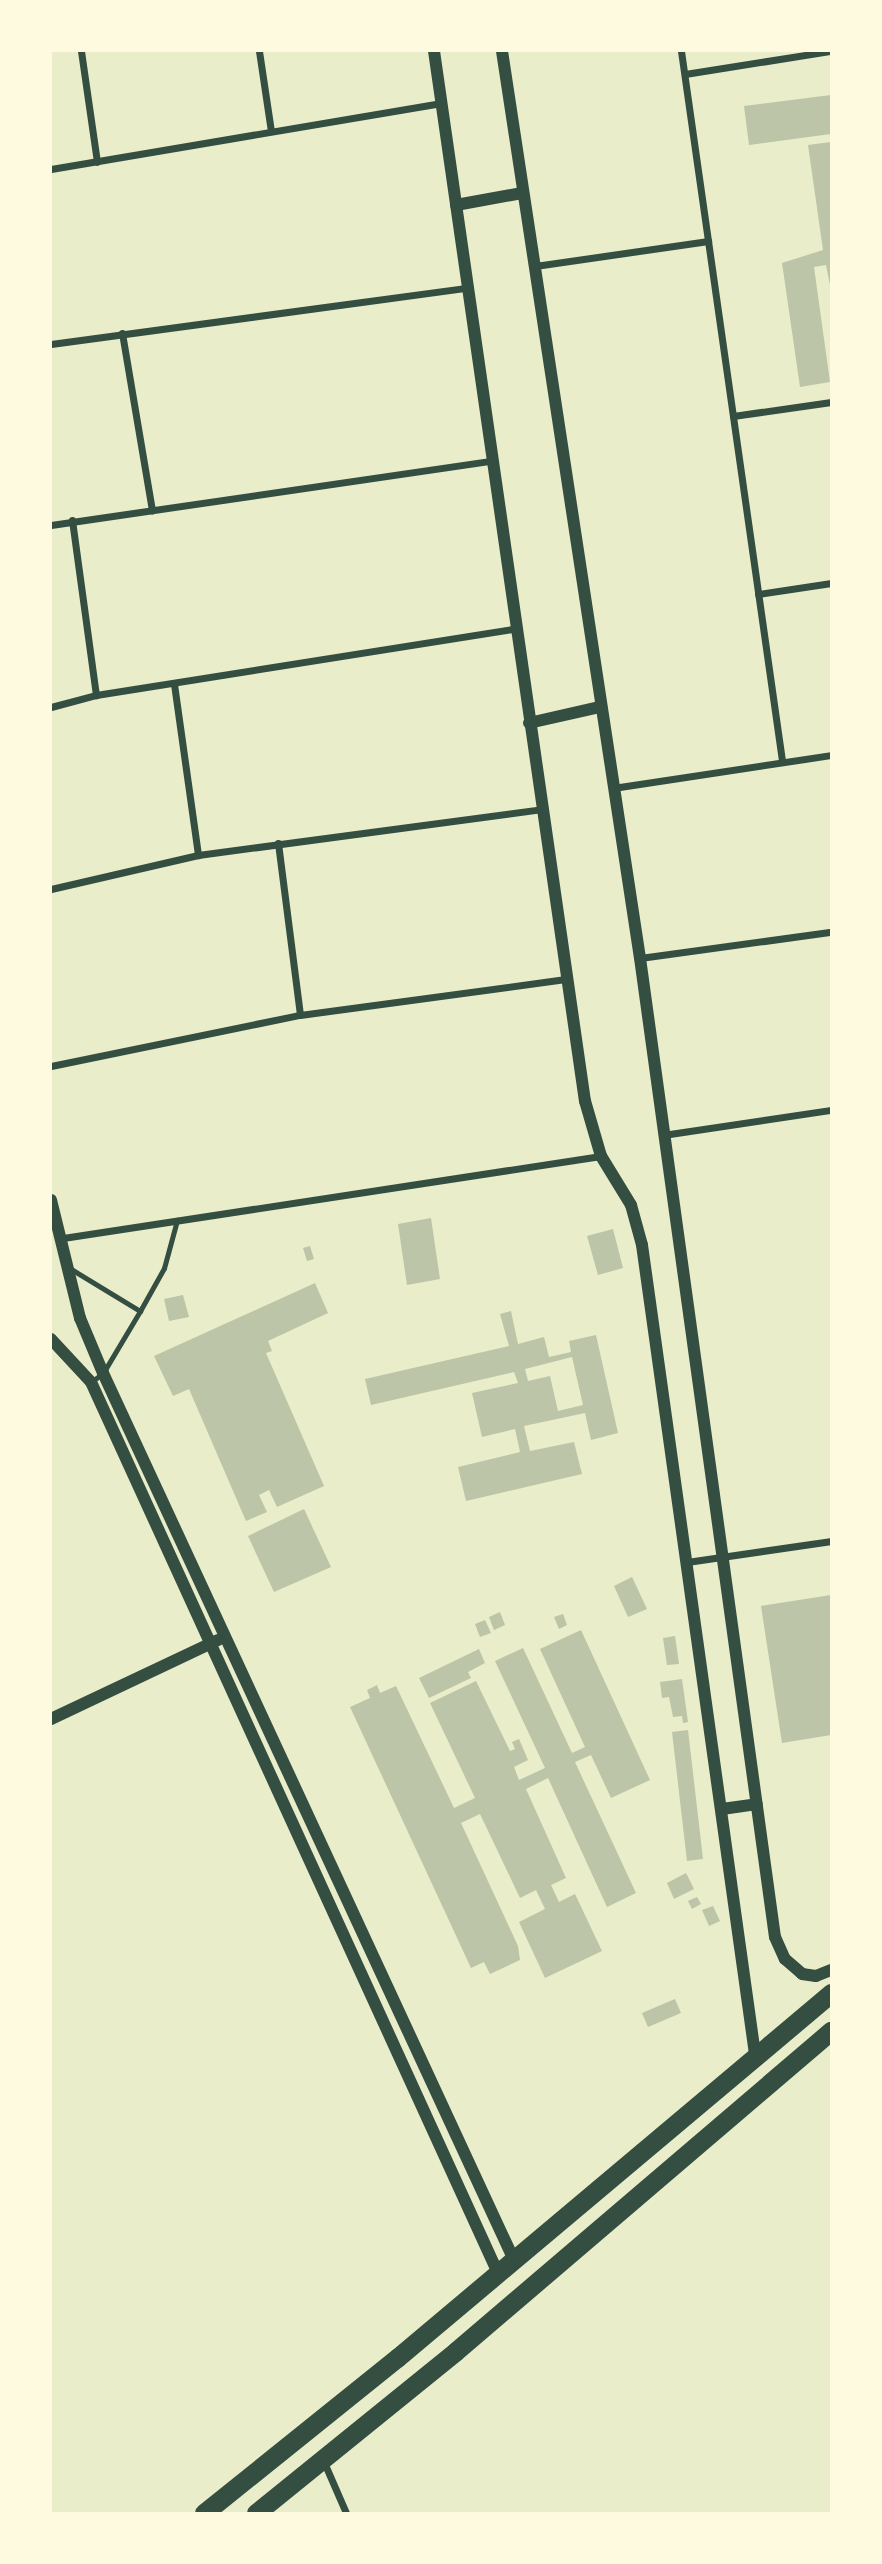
<!DOCTYPE html>
<html>
<head>
<meta charset="utf-8">
<style>
	body { margin:0 }
	#map { position:relative; width:882px; height:2564px; overflow:hidden; background:#e9edc9; font-family:"Sofia Sans Condensed",sans-serif }
	div>[style] { position:absolute }
	.building>* { inset:0; background:#bcc5a7 }
	.service>* { height:5px; margin:-2.5px; padding:0 2.5px; transform-origin:2.5px; border-radius:2.5px; background:#344e41 }
	.minor>* { height:7px; margin:-3.5px; padding:0 3.5px; transform-origin:3.5px; border-radius:3.5px; background:#344e41 }
	.tertiary>* { height:12px; margin:-6px; padding:0 6px; transform-origin:6px; border-radius:6px; background:#344e41 }
	.trunk>* { height:19px; margin:-9.5px; padding:0 9.5px; transform-origin:9.5px; border-radius:9.5px; background:#344e41 }
	span { translate:-50% -50%; white-space:nowrap; text-align:center; line-height:1.15; -webkit-text-stroke:5px #fefae0; paint-order:stroke }
	.frame { position:absolute; inset:0; border:52px solid #fefae0; pointer-events:none }
</style>
</head>
<body>
<div id="map">
	<div class="building">
		<i style="clip-path:polygon(831px 95px,831px 134px,749px 145px,744px 106px)"></i>
		<i style="clip-path:polygon(831px 142px,831px 290px,826px 265px,814px 267px,830px 382px,800px 387px,782px 263px,823px 250px,808px 145px)"></i>
		<i style="clip-path:polygon(431px 1218px,440px 1279px,407px 1285px,398px 1224px)"></i>
		<i style="clip-path:polygon(613px 1229px,623px 1268px,598px 1275px,587px 1236px)"></i>
		<i style="clip-path:polygon(310px 1246px,314px 1259px,307px 1261px,303px 1248px)"></i>
		<i style="clip-path:polygon(315px 1283px,328px 1313px,268px 1341px,272px 1351px,266px 1353px,324px 1486px,277px 1507px,269px 1490px,259px 1495px,267px 1512px,246px 1521px,189px 1389px,173px 1396px,154px 1356px)"></i>
		<i style="clip-path:polygon(183px 1295px,189px 1317px,169px 1321px,164px 1299px)"></i>
		<i style="clip-path:polygon(evenodd,511px 1311px,518px 1344px,544px 1337px,549px 1357px,571px 1352px,569px 1341px,596px 1335px,618px 1433px,591px 1440px,585px 1413px,524px 1426px,530px 1451px,574px 1442px,582px 1474px,466px 1501px,458px 1467px,520px 1452px,515px 1429px,482px 1437px,472px 1393px,518px 1383px,514px 1372px,371px 1405px,365px 1379px,509px 1346px,500px 1314px,511px 1311px,572px 1357px,583px 1405px,558px 1411px,550px 1376px,528px 1381px,525px 1369px,572px 1357px)"></i>
		<i style="clip-path:polygon(304px 1509px,331px 1567px,274px 1592px,248px 1536px)"></i>
		<i style="clip-path:polygon(632px 1577px,647px 1609px,628px 1617px,614px 1586px)"></i>
		<i style="clip-path:polygon(831px 1595px,831px 1735px,782px 1743px,761px 1606px)"></i>
		<i style="clip-path:polygon(500px 1612px,505px 1625px,494px 1630px,489px 1617px)"></i>
		<i style="clip-path:polygon(563px 1614px,567px 1625px,559px 1629px,554px 1617px)"></i>
		<i style="clip-path:polygon(485px 1620px,491px 1633px,480px 1637px,475px 1624px)"></i>
		<i style="clip-path:polygon(581px 1630px,650px 1780px,611px 1798px,591px 1755px,575px 1762px,636px 1893px,607px 1907px,548px 1778px,526px 1789px,566px 1878px,551px 1885px,559px 1902px,575px 1894px,602px 1951px,545px 1978px,519px 1922px,545px 1909px,536px 1890px,520px 1898px,480px 1814px,461px 1823px,518px 1946px,520px 1960px,490px 1974px,484px 1962px,471px 1968px,350px 1707px,370px 1698px,367px 1690px,377px 1685px,380px 1693px,396px 1686px,454px 1808px,475px 1798px,430px 1703px,476px 1681px,510px 1751px,515px 1749px,512px 1742px,519px 1739px,528px 1760px,514px 1767px,519px 1780px,545px 1768px,495px 1661px,523px 1648px,572px 1753px,585px 1747px,540px 1649px)"></i>
		<i style="clip-path:polygon(675px 1636px,679px 1664px,667px 1665px,663px 1638px)"></i>
		<i style="clip-path:polygon(479px 1649px,485px 1663px,468px 1672px,471px 1678px,429px 1698px,419px 1678px)"></i>
		<i style="clip-path:polygon(682px 1679px,688px 1722px,683px 1723px,682px 1716px,673px 1717px,669px 1697px,662px 1698px,660px 1682px)"></i>
		<i style="clip-path:polygon(688px 1730px,703px 1859px,687px 1861px,672px 1732px)"></i>
		<i style="clip-path:polygon(686px 1873px,694px 1889px,674px 1899px,667px 1883px)"></i>
		<i style="clip-path:polygon(697px 1897px,701px 1904px,692px 1909px,688px 1901px)"></i>
		<i style="clip-path:polygon(713px 1906px,720px 1921px,709px 1926px,702px 1910px)"></i>
		<i style="clip-path:polygon(675px 1999px,681px 2013px,648px 2027px,642px 2013px)"></i>
	</div>
	<div class="service">
		<i style="left:71px;top:1269px;width:81px;rotate:31.3deg"></i>
		<i style="left:140px;top:1311px;width:72px;rotate:120.8deg"></i>
		<i style="left:103px;top:1373px;width:15px;rotate:143deg"></i>
		<i style="left:140px;top:1311px;width:49px;rotate:-60.8deg"></i>
		<i style="left:164px;top:1268px;width:50px;rotate:-74.8deg"></i>
	</div>
	<div class="minor">
		<i style="left:81px;top:51px;width:112px;rotate:81.8deg"></i>
		<i style="left:259px;top:51px;width:81px;rotate:81.5deg"></i>
		<i style="left:681px;top:51px;width:717px;rotate:81.9deg"></i>
		<i style="left:685px;top:74px;width:148px;rotate:-9deg"></i>
		<i style="left:51px;top:169px;width:396px;rotate:-9.6deg"></i>
		<i style="left:535px;top:266px;width:175px;rotate:-8.2deg"></i>
		<i style="left:122px;top:333px;width:180px;rotate:80.4deg"></i>
		<i style="left:51px;top:344px;width:419px;rotate:-7.7deg"></i>
		<i style="left:733px;top:416px;width:99px;rotate:-8.1deg"></i>
		<i style="left:72px;top:520px;width:177px;rotate:82.2deg"></i>
		<i style="left:51px;top:525px;width:446px;rotate:-8.3deg"></i>
		<i style="left:758px;top:594px;width:74px;rotate:-8.6deg"></i>
		<i style="left:174px;top:684px;width:173px;rotate:82deg"></i>
		<i style="left:51px;top:707px;width:47px;rotate:-14.9deg"></i>
		<i style="left:96px;top:695px;width:424px;rotate:-9deg"></i>
		<i style="left:613px;top:788px;width:220px;rotate:-8.6deg"></i>
		<i style="left:278px;top:843px;width:173px;rotate:82.7deg"></i>
		<i style="left:51px;top:889px;width:151px;rotate:-13deg"></i>
		<i style="left:198px;top:855px;width:347px;rotate:-7.6deg"></i>
		<i style="left:640px;top:958px;width:193px;rotate:-7.8deg"></i>
		<i style="left:51px;top:1066px;width:254px;rotate:-11.6deg"></i>
		<i style="left:300px;top:1015px;width:268px;rotate:-7.7deg"></i>
		<i style="left:663px;top:1135px;width:170px;rotate:-8.5deg"></i>
		<i style="left:63px;top:1238px;width:544px;rotate:-8.67deg"></i>
		<i style="left:687px;top:1562px;width:146px;rotate:-8.3deg"></i>
		<i style="left:323px;top:2460px;width:58px;rotate:66.5deg"></i>
	</div>
	<div class="tertiary">
		<i style="left:434px;top:51px;width:1061px;rotate:81.82deg"></i>
		<i style="left:585px;top:1101px;width:57px;rotate:73.8deg"></i>
		<i style="left:601px;top:1156px;width:57px;rotate:58.5deg"></i>
		<i style="left:631px;top:1205px;width:41px;rotate:74.6deg"></i>
		<i style="left:642px;top:1245px;width:817px;rotate:82.05deg"></i>
		<i style="left:502px;top:51px;width:917px;rotate:81.35deg"></i>
		<i style="left:640px;top:958px;width:988px;rotate:82.15deg"></i>
		<i style="left:775px;top:1937px;width:24px;rotate:66deg"></i>
		<i style="left:785px;top:1959px;width:23px;rotate:41deg"></i>
		<i style="left:802px;top:1974px;width:14px;rotate:8deg"></i>
		<i style="left:816px;top:1976px;width:16px;rotate:-22deg"></i>
		<i style="left:456px;top:205px;width:67px;rotate:-10.3deg"></i>
		<i style="left:529px;top:723px;width:73px;rotate:-12.7deg"></i>
		<i style="left:51px;top:1200px;width:122px;rotate:76.2deg"></i>
		<i style="left:80px;top:1318px;width:60px;rotate:67.3deg"></i>
		<i style="left:103px;top:1373px;width:978px;rotate:65.14deg"></i>
		<i style="left:51px;top:1339px;width:59px;rotate:47.1deg"></i>
		<i style="left:91px;top:1382px;width:980px;rotate:65.45deg"></i>
		<i style="left:51px;top:1719px;width:185px;rotate:-25.3deg"></i>
		<i style="left:722px;top:1809px;width:35px;rotate:-8deg"></i>
	</div>
	<div class="trunk">
		<i style="left:204px;top:2513px;width:248px;rotate:-38.8deg"></i>
		<i style="left:397px;top:2358px;width:567px;rotate:-40.06deg"></i>
		<i style="left:256px;top:2513px;width:257px;rotate:-39deg"></i>
		<i style="left:456px;top:2351px;width:493px;rotate:-40.5deg"></i>
	</div>
	<div class="frame"></div>
</div>
</body>
</html>
